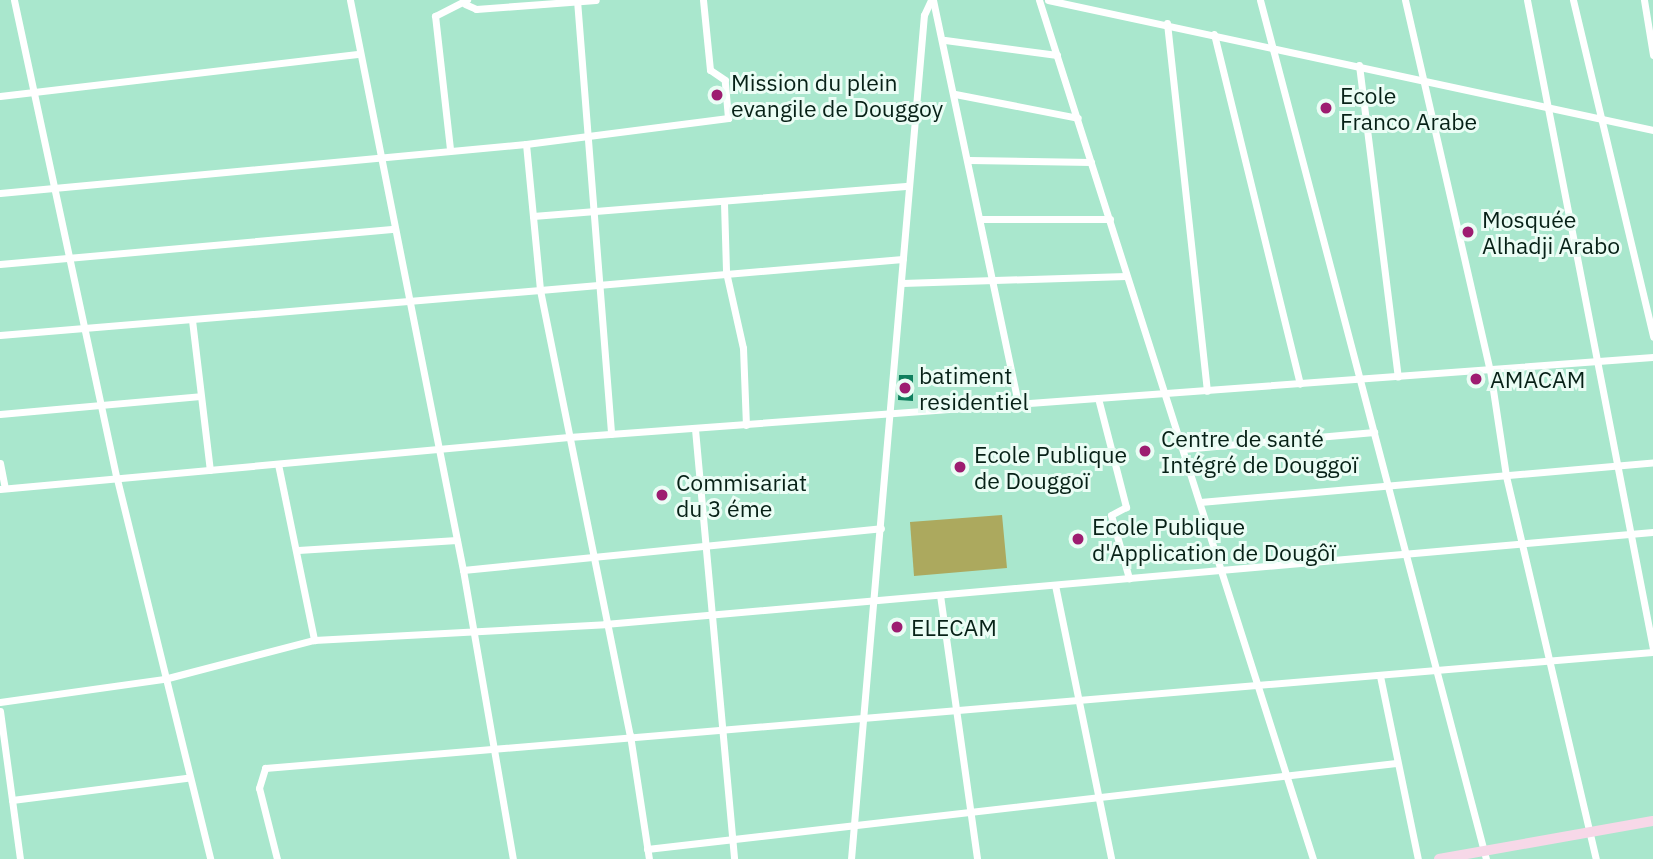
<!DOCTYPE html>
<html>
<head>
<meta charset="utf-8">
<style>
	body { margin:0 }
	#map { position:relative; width:1653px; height:859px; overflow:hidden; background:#a9e7cd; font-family:"IBM Plex Sans",sans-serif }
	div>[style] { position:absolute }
	.green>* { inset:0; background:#aca95e }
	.building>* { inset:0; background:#0f7e5d }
	.minor>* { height:7px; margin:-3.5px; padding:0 3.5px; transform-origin:3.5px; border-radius:3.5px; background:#fff }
	.major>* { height:10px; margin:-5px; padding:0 5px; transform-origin:5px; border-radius:5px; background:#f7d8e8 }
	.dots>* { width:19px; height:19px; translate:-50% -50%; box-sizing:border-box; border:4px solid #ebfdf5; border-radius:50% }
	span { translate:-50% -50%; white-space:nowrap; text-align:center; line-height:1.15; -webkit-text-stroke:6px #ebfdf5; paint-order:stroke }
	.poi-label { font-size:23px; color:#072117 }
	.left { translate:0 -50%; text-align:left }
</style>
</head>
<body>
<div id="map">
	<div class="green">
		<i style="clip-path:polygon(1002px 515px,1007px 568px,914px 576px,910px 522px)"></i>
	</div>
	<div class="building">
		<i style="clip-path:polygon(899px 375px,913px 375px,913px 401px,898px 400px)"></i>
	</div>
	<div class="minor">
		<i style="left:14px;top:0;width:490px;rotate:77.9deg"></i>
		<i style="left:117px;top:479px;width:391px;rotate:76.2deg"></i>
		<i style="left:350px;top:0;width:581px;rotate:78.79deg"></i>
		<i style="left:463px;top:570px;width:293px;rotate:80.2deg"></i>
		<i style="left:577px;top:0;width:435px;rotate:85.5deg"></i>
		<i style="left:933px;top:0;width:412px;rotate:78.1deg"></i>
		<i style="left:1039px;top:0;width:902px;rotate:72.31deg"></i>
		<i style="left:1048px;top:0;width:619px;rotate:12.13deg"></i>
		<i style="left:1260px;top:0;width:888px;rotate:75.26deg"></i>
		<i style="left:1405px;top:0;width:380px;rotate:77.1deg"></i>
		<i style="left:1490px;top:370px;width:107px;rotate:81.4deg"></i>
		<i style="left:1506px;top:476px;width:393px;rotate:76.8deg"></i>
		<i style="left:1527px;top:0;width:661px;rotate:79.01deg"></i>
		<i style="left:1573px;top:0;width:346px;rotate:76.6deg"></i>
		<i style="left:1644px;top:0;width:56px;rotate:80.7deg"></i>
		<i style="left:465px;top:4px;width:12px;rotate:24deg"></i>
		<i style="left:476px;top:9px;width:120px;rotate:-4.3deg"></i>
		<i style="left:1167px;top:23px;width:370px;rotate:83.8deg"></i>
		<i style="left:1214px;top:34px;width:360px;rotate:76.2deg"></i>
		<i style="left:945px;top:40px;width:113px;rotate:7.6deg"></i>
		<i style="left:1359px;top:65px;width:314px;rotate:82.9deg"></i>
		<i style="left:955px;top:94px;width:125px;rotate:11deg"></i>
		<i style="left:0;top:96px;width:362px;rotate:-6.7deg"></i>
		<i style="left:526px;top:144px;width:204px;rotate:-7.3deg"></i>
		<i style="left:728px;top:118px;width:38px;rotate:-95deg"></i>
		<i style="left:725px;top:80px;width:18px;rotate:-146deg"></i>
		<i style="left:710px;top:70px;width:70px;rotate:-95.7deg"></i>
		<i style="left:450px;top:149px;width:134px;rotate:-96.4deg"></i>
		<i style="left:435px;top:16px;width:36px;rotate:-27deg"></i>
		<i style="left:969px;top:160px;width:122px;rotate:0.9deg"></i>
		<i style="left:0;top:193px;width:528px;rotate:-5.32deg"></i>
		<i style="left:526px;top:144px;width:147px;rotate:84.5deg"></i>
		<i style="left:540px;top:290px;width:364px;rotate:-4.9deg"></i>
		<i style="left:724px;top:203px;width:69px;rotate:88.3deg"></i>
		<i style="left:726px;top:272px;width:78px;rotate:77.4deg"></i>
		<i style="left:743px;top:348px;width:77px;rotate:87.8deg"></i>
		<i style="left:533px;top:216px;width:377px;rotate:-4.6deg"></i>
		<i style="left:980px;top:219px;width:130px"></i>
		<i style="left:0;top:264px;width:396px;rotate:-5.1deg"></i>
		<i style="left:902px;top:283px;width:224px;rotate:-1.8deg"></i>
		<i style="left:192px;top:320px;width:151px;rotate:83.2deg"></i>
		<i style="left:0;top:335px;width:542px;rotate:-4.76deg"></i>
		<i style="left:540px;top:290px;width:454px;rotate:78.6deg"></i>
		<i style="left:630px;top:735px;width:125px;rotate:81.3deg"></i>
		<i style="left:1098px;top:398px;width:113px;rotate:75.6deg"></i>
		<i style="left:1126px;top:507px;width:17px;rotate:152deg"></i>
		<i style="left:1111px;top:515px;width:66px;rotate:74.1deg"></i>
		<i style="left:0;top:414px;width:201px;rotate:-5.1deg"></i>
		<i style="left:695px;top:429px;width:432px;rotate:84.8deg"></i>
		<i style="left:1183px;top:449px;width:192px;rotate:-5.1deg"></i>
		<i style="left:0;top:463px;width:25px;rotate:79deg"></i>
		<i style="left:278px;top:464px;width:180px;rotate:78.4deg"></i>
		<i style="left:314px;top:640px;width:291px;rotate:-3.1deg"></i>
		<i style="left:605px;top:624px;width:1052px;rotate:-5.02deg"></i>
		<i style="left:0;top:489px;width:571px;rotate:-5.22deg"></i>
		<i style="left:569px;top:437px;width:1087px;rotate:-4.22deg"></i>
		<i style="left:1200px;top:502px;width:455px;rotate:-5deg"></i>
		<i style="left:298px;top:550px;width:159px;rotate:-3.6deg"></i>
		<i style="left:463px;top:570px;width:420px;rotate:-5.7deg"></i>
		<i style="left:1055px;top:585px;width:280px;rotate:78.4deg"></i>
		<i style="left:940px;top:595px;width:267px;rotate:82deg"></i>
		<i style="left:1380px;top:676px;width:187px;rotate:78.3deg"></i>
		<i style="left:0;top:702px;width:166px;rotate:-8deg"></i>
		<i style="left:164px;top:679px;width:155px;rotate:-14.6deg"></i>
		<i style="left:0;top:711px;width:149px;rotate:82.3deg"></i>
		<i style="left:12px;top:800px;width:175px;rotate:-7.2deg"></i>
		<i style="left:647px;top:849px;width:754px;rotate:-6.55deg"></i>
		<i style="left:277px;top:859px;width:73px;rotate:-104.2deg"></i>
		<i style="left:259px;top:788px;width:21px;rotate:-73deg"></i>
		<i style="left:265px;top:768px;width:1393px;rotate:-4.78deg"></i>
		<i style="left:851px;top:859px;width:847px;rotate:-85.06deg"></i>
		<i style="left:924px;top:15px;width:17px;rotate:-65deg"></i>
	</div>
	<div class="major">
		<i style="left:1439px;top:859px;width:217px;rotate:-10.1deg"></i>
	</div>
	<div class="dots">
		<i style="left:717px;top:95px;background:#9d1d71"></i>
		<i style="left:1326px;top:108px;background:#9d1d71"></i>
		<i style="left:1468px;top:232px;background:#9d1d71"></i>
		<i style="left:1476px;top:379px;background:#9d1d71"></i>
		<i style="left:905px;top:388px;background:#9d1d71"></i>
		<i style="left:1145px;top:451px;background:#9d1d71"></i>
		<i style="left:960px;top:467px;background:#9d1d71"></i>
		<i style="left:662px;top:495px;background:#9d1d71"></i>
		<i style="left:1078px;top:539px;background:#9d1d71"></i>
		<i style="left:897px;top:627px;background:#9d1d71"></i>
	</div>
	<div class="poi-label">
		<span class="left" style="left:731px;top:95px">Mission du plein<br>evangile de Douggoy</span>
		<span class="left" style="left:1340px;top:108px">Ecole<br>Franco Arabe</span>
		<span class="left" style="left:1482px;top:232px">Mosquée<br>Alhadji Arabo</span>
		<span class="left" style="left:919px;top:388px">batiment<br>residentiel</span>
		<span class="left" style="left:1490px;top:379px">AMACAM</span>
		<span class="left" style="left:1161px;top:451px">Centre de santé<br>Intégré de Douggoï</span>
		<span class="left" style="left:974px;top:467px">Ecole Publique<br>de Douggoï</span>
		<span class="left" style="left:676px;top:495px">Commisariat<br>du 3 éme</span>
		<span class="left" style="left:1092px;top:539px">Ecole Publique<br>d'Application de Dougôï</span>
		<span class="left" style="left:911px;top:627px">ELECAM</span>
	</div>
</div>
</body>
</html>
